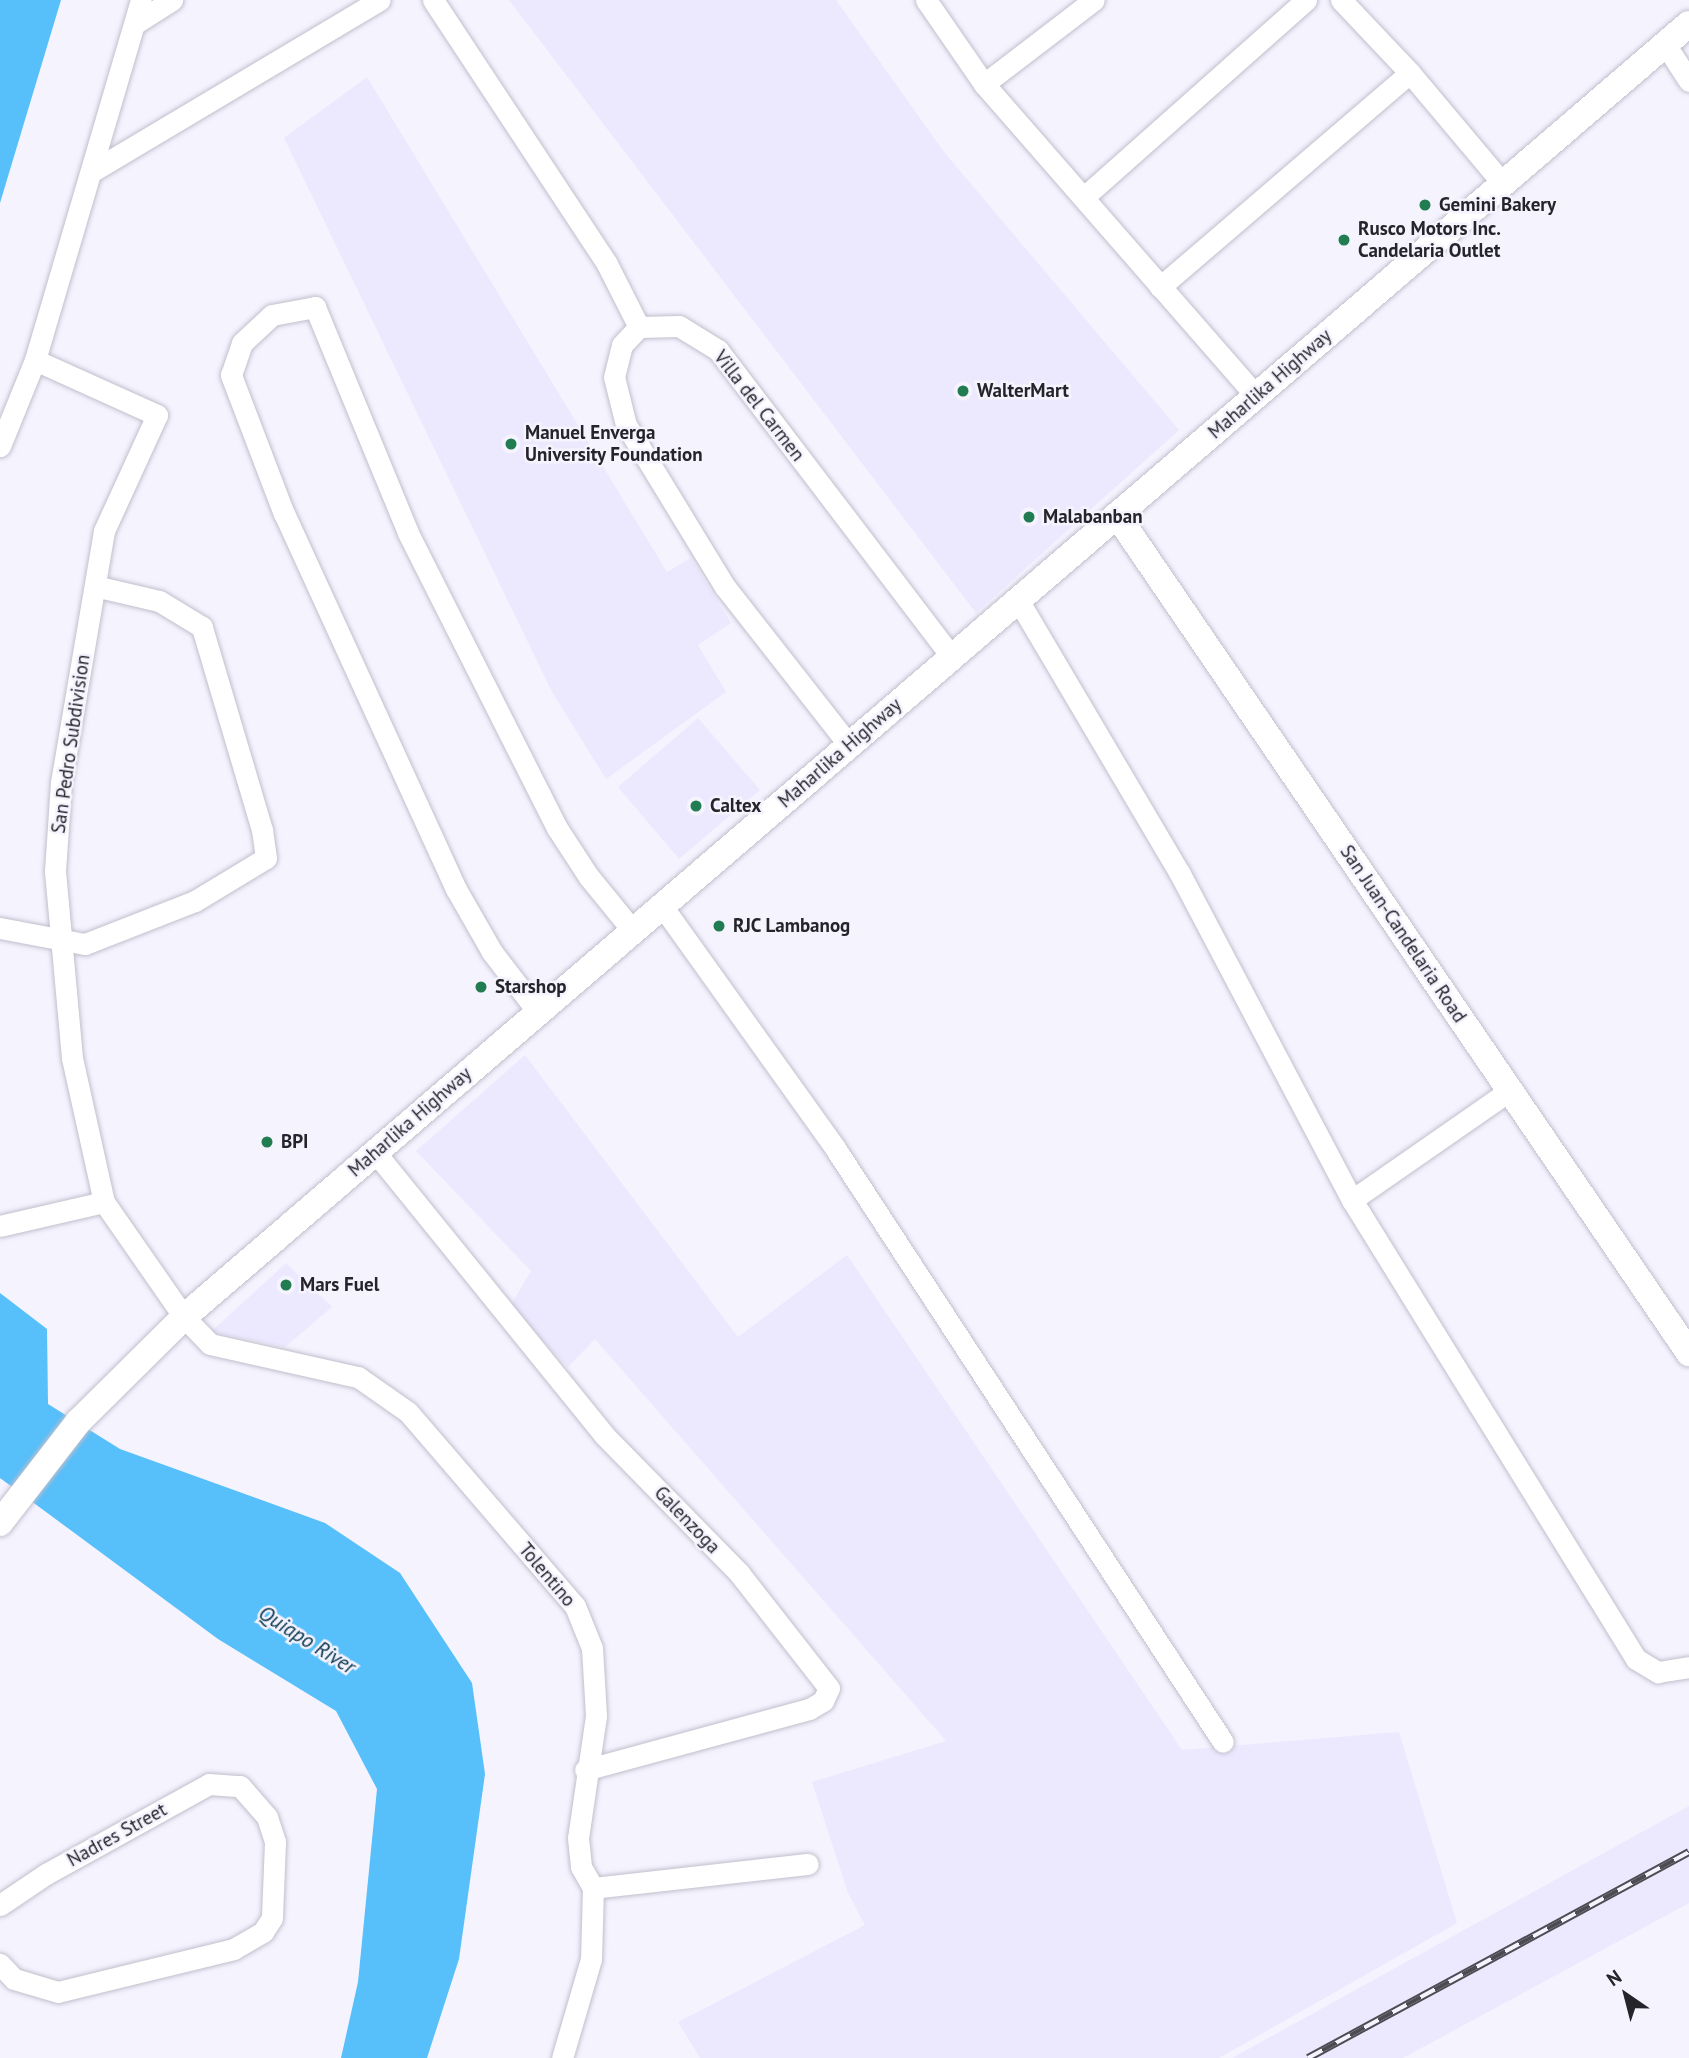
<!DOCTYPE html>
<html>
<head>
<meta charset="utf-8">
<style>
	body { margin:0 }
	#map { position:relative; width:1689px; height:2058px; overflow:hidden; background:#f4f3fe; font-family:"PT Sans",sans-serif }
	div>[style] { position:absolute }
	.built>* { inset:0; background:#ece9ff }
	.water>* { inset:0; background:#57bff9 }
	.roads { filter:drop-shadow(0 0 2px #c1bfcc) drop-shadow(0 0 2px #c1bfcc) }
	.minor>* { height:21px; margin:-10.5px; padding:0 10.5px; transform-origin:10.5px; border-radius:10.5px; background:#fff }
	.major>* { height:26px; margin:-13px; padding:0 13px; transform-origin:13px; border-radius:13px; background:#fff }
	.rail>* { height:8px; margin-top:-4px; transform-origin:0; background:repeating-linear-gradient(90deg,#f4f3fe 0 16px,#4d4c53 0 32px); box-sizing:border-box; border-block:2px solid #4d4c53 }
	.dots>* { width:19px; height:19px; translate:-50% -50%; box-sizing:border-box; border:4px solid #f4f3fe; border-radius:50% }
	span { translate:-50% -50%; white-space:nowrap; text-align:center; line-height:1.15; -webkit-text-stroke:5px #f4f3fe; paint-order:stroke }
	.poi-label { font-size:19px; color:#25242a; font-weight:700 }
	.left { translate:0 -50%; text-align:left }
	.street-label { font-size:19px; color:#25242a }
	.water-label { font-size:21px; color:#07364d; font-style:italic }
	.north { position:absolute; left:1591px; top:1960px; width:70px; height:70px; -webkit-text-stroke:5px #f4f3fe; paint-order:stroke; rotate:325deg; font-size:19px; font-weight:700; line-height:28px; text-align:center; color:#25242a }
	.north::after { content:''; display:block; margin:auto; width:24px; height:32px; background:#25242a; clip-path:polygon(50% 0,100% 100%,50% 72%,0 100%) }
</style>
</head>
<body>
<div id="map">
	<div class="built">
		<i style="clip-path:polygon(509px 0,836px 0,944px 152px,1179px 430px,976px 613px)"></i>
		<i style="clip-path:polygon(367px 77px,667px 572px,691px 558px,731px 623px,698px 645px,726px 692px,606px 779px,552px 692px,284px 138px)"></i>
		<i style="clip-path:polygon(698px 718px,760px 790px,679px 859px,618px 787px)"></i>
		<i style="clip-path:polygon(525px 1055px,738px 1337px,847px 1255px,1182px 1750px,1399px 1732px,1457px 1923px,1219px 2058px,700px 2058px,678px 2022px,865px 1925px,848px 1893px,812px 1782px,946px 1741px,595px 1339px,568px 1367px,510px 1306px,531px 1271px,416px 1151px)"></i>
		<i style="clip-path:polygon(286px 1263px,332px 1307px,285px 1347px,211px 1332px)"></i>
		<i style="clip-path:polygon(1689px 1806px,1689px 1903px,1403px 2058px,1232px 2058px)"></i>
	</div>
	<div class="water">
		<i style="clip-path:polygon(0 0,61px 0,0 203px)"></i>
		<i style="clip-path:polygon(0 1293px,47px 1329px,48px 1404px,120px 1449px,325px 1523px,400px 1573px,472px 1683px,485px 1774px,459px 1959px,427px 2058px,341px 2058px,358px 1982px,377px 1789px,336px 1711px,218px 1639px,0 1478px)"></i>
	</div>
	<div class="roads">
		<div class="minor">
			<i style="left:433px;top:0;width:316px;rotate:56.6deg"></i>
			<i style="left:607px;top:264px;width:71px;rotate:63.1deg"></i>
			<i style="left:926px;top:0;width:102px;rotate:55.4deg"></i>
			<i style="left:984px;top:84px;width:414px;rotate:48.9deg"></i>
			<i style="left:1341px;top:0;width:100px;rotate:46.6deg"></i>
			<i style="left:1410px;top:73px;width:145px;rotate:50deg"></i>
			<i style="left:136px;top:23px;width:43px;rotate:-32.6deg"></i>
			<i style="left:1665px;top:44px;width:44px;rotate:57deg"></i>
			<i style="left:984px;top:84px;width:138px;rotate:-37.4deg"></i>
			<i style="left:91px;top:172px;width:336px;rotate:-30.8deg"></i>
			<i style="left:1084px;top:197px;width:297px;rotate:-41.6deg"></i>
			<i style="left:1160px;top:287px;width:329px;rotate:-40.6deg"></i>
			<i style="left:35px;top:360px;width:134px;rotate:24.3deg"></i>
			<i style="left:157px;top:415px;width:128px;rotate:114.6deg"></i>
			<i style="left:104px;top:531px;width:256px;rotate:99.7deg"></i>
			<i style="left:61px;top:783px;width:88px;rotate:93.9deg"></i>
			<i style="left:55px;top:871px;width:188px;rotate:84.8deg"></i>
			<i style="left:72px;top:1058px;width:148px;rotate:77.5deg"></i>
			<i style="left:104px;top:1202px;width:140px;rotate:55.2deg"></i>
			<i style="left:184px;top:1317px;width:37px;rotate:46deg"></i>
			<i style="left:210px;top:1344px;width:152px;rotate:12.6deg"></i>
			<i style="left:358px;top:1377px;width:61px;rotate:35deg"></i>
			<i style="left:408px;top:1412px;width:256px;rotate:49.3deg"></i>
			<i style="left:575px;top:1606px;width:45px;rotate:68deg"></i>
			<i style="left:592px;top:1648px;width:68px;rotate:86.6deg"></i>
			<i style="left:596px;top:1716px;width:123px;rotate:98.4deg"></i>
			<i style="left:578px;top:1838px;width:29px;rotate:84deg"></i>
			<i style="left:581px;top:1867px;width:24px;rotate:60deg"></i>
			<i style="left:593px;top:1888px;width:71px;rotate:91.6deg"></i>
			<i style="left:591px;top:1959px;width:103px;rotate:106.3deg"></i>
			<i style="left:0;top:446px;width:93px;rotate:-67.9deg"></i>
			<i style="left:35px;top:360px;width:375px;rotate:-73.6deg"></i>
			<i style="left:1018px;top:600px;width:318px;rotate:59.4deg"></i>
			<i style="left:1180px;top:874px;width:369px;rotate:62.2deg"></i>
			<i style="left:1352px;top:1200px;width:540px;rotate:58.25deg"></i>
			<i style="left:1636px;top:1659px;width:26px;rotate:31deg"></i>
			<i style="left:1658px;top:1672px;width:31px;rotate:-9deg"></i>
			<i style="left:849px;top:745px;width:201px;rotate:-128.1deg"></i>
			<i style="left:725px;top:587px;width:190px;rotate:-121.4deg"></i>
			<i style="left:626px;top:425px;width:49px;rotate:-104deg"></i>
			<i style="left:614px;top:377px;width:33px;rotate:-76deg"></i>
			<i style="left:622px;top:345px;width:25px;rotate:-47deg"></i>
			<i style="left:639px;top:327px;width:40px;rotate:-1.4deg"></i>
			<i style="left:679px;top:326px;width:46px;rotate:31.6deg"></i>
			<i style="left:718px;top:350px;width:386px;rotate:52.7deg"></i>
			<i style="left:662px;top:906px;width:297px;rotate:54.4deg"></i>
			<i style="left:835px;top:1148px;width:709px;rotate:56.85deg"></i>
			<i style="left:0;top:928px;width:86px;rotate:10.7deg"></i>
			<i style="left:85px;top:944px;width:118px;rotate:-21.4deg"></i>
			<i style="left:195px;top:901px;width:83px;rotate:-31.2deg"></i>
			<i style="left:266px;top:858px;width:28px;rotate:-98deg"></i>
			<i style="left:262px;top:830px;width:212px;rotate:-106.5deg"></i>
			<i style="left:202px;top:627px;width:50px;rotate:-148.8deg"></i>
			<i style="left:159px;top:601px;width:66px;rotate:-166.8deg"></i>
			<i style="left:538px;top:1012px;width:76px;rotate:-127.5deg"></i>
			<i style="left:492px;top:952px;width:73px;rotate:-119.7deg"></i>
			<i style="left:456px;top:889px;width:413px;rotate:-114.6deg"></i>
			<i style="left:284px;top:514px;width:149px;rotate:-110.9deg"></i>
			<i style="left:231px;top:375px;width:34px;rotate:-71deg"></i>
			<i style="left:242px;top:343px;width:41px;rotate:-43deg"></i>
			<i style="left:272px;top:315px;width:44px;rotate:-10.5deg"></i>
			<i style="left:315px;top:307px;width:244px;rotate:67.6deg"></i>
			<i style="left:408px;top:533px;width:330px;rotate:63.2deg"></i>
			<i style="left:557px;top:828px;width:59px;rotate:56.9deg"></i>
			<i style="left:589px;top:877px;width:70px;rotate:50.8deg"></i>
			<i style="left:375px;top:1152px;width:364px;rotate:51deg"></i>
			<i style="left:604px;top:1435px;width:193px;rotate:45.6deg"></i>
			<i style="left:739px;top:1573px;width:146px;rotate:52deg"></i>
			<i style="left:829px;top:1688px;width:14px;rotate:115deg"></i>
			<i style="left:823px;top:1701px;width:16px;rotate:150deg"></i>
			<i style="left:809px;top:1709px;width:232px;rotate:164.8deg"></i>
			<i style="left:1352px;top:1200px;width:193px;rotate:-34.8deg"></i>
			<i style="left:0;top:1226px;width:107px;rotate:-13deg"></i>
			<i style="left:593px;top:1888px;width:216px;rotate:-6.4deg"></i>
			<i style="left:0;top:1905px;width:55px;rotate:-34deg"></i>
			<i style="left:46px;top:1874px;width:186px;rotate:-28.9deg"></i>
			<i style="left:209px;top:1784px;width:31px;rotate:4deg"></i>
			<i style="left:240px;top:1786px;width:41px;rotate:48.9deg"></i>
			<i style="left:267px;top:1817px;width:26px;rotate:72deg"></i>
			<i style="left:275px;top:1842px;width:76px;rotate:92.3deg"></i>
			<i style="left:272px;top:1918px;width:17px;rotate:123deg"></i>
			<i style="left:263px;top:1932px;width:34px;rotate:150deg"></i>
			<i style="left:234px;top:1949px;width:181px;rotate:166.3deg"></i>
			<i style="left:58px;top:1992px;width:46px;rotate:-163.5deg"></i>
			<i style="left:14px;top:1979px;width:21px;rotate:-133deg"></i>
		</div>
		<div class="major">
			<i style="left:1117px;top:515px;width:1015px;rotate:55.68deg"></i>
			<i style="left:0;top:1523px;width:128px;rotate:-52.3deg"></i>
			<i style="left:78px;top:1422px;width:149px;rotate:-44.7deg"></i>
			<i style="left:184px;top:1317px;width:1984px;rotate:-40.67deg"></i>
		</div>
	</div>
	<div class="rail">
		<i style="left:1308px;top:2058px;width:433px;rotate:-28.4deg"></i>
	</div>
	<div class="dots">
		<i style="left:1425px;top:205px;background:#227c51"></i>
		<i style="left:1344px;top:240px;background:#227c51"></i>
		<i style="left:963px;top:391px;background:#227c51"></i>
		<i style="left:511px;top:444px;background:#227c51"></i>
		<i style="left:1029px;top:517px;background:#227c51"></i>
		<i style="left:696px;top:806px;background:#227c51"></i>
		<i style="left:719px;top:926px;background:#227c51"></i>
		<i style="left:481px;top:987px;background:#227c51"></i>
		<i style="left:267px;top:1142px;background:#227c51"></i>
		<i style="left:286px;top:1285px;background:#227c51"></i>
	</div>
	<div class="poi-label">
		<span class="left" style="left:1439px;top:205px">Gemini Bakery</span>
		<span class="left" style="left:1358px;top:240px">Rusco Motors Inc.<br>Candelaria Outlet</span>
		<span class="left" style="left:977px;top:391px">WalterMart</span>
		<span class="left" style="left:525px;top:444px">Manuel Enverga<br>University Foundation</span>
		<span class="left" style="left:1043px;top:517px">Malabanban</span>
		<span class="left" style="left:710px;top:806px">Caltex</span>
		<span class="left" style="left:733px;top:926px">RJC Lambanog</span>
		<span class="left" style="left:495px;top:987px">Starshop</span>
		<span class="left" style="left:281px;top:1142px">BPI</span>
		<span class="left" style="left:300px;top:1285px">Mars Fuel</span>
	</div>
	<div class="street-label">
		<span style="left:1270px;top:384px;rotate:-41deg">Maharlika Highway</span>
		<span style="left:759px;top:406px;rotate:52deg">Villa del Carmen</span>
		<span style="left:71px;top:744px;rotate:-82deg">San Pedro Subdivision</span>
		<span style="left:840px;top:753px;rotate:-41deg">Maharlika Highway</span>
		<span style="left:1403px;top:934px;rotate:56deg">San Juan-Candelaria Road</span>
		<span style="left:410px;top:1122px;rotate:-41deg">Maharlika Highway</span>
		<span style="left:687px;top:1520px;rotate:46deg">Galenzoga</span>
		<span style="left:547px;top:1575px;rotate:50deg">Tolentino</span>
		<span style="left:117px;top:1835px;rotate:-29deg">Nadres Street</span>
	</div>
	<div class="water-label">
		<span style="left:307px;top:1640px;rotate:32deg">Quiapo River</span>
	</div>
	<div class="north">N</div>
</div>
</body>
</html>
